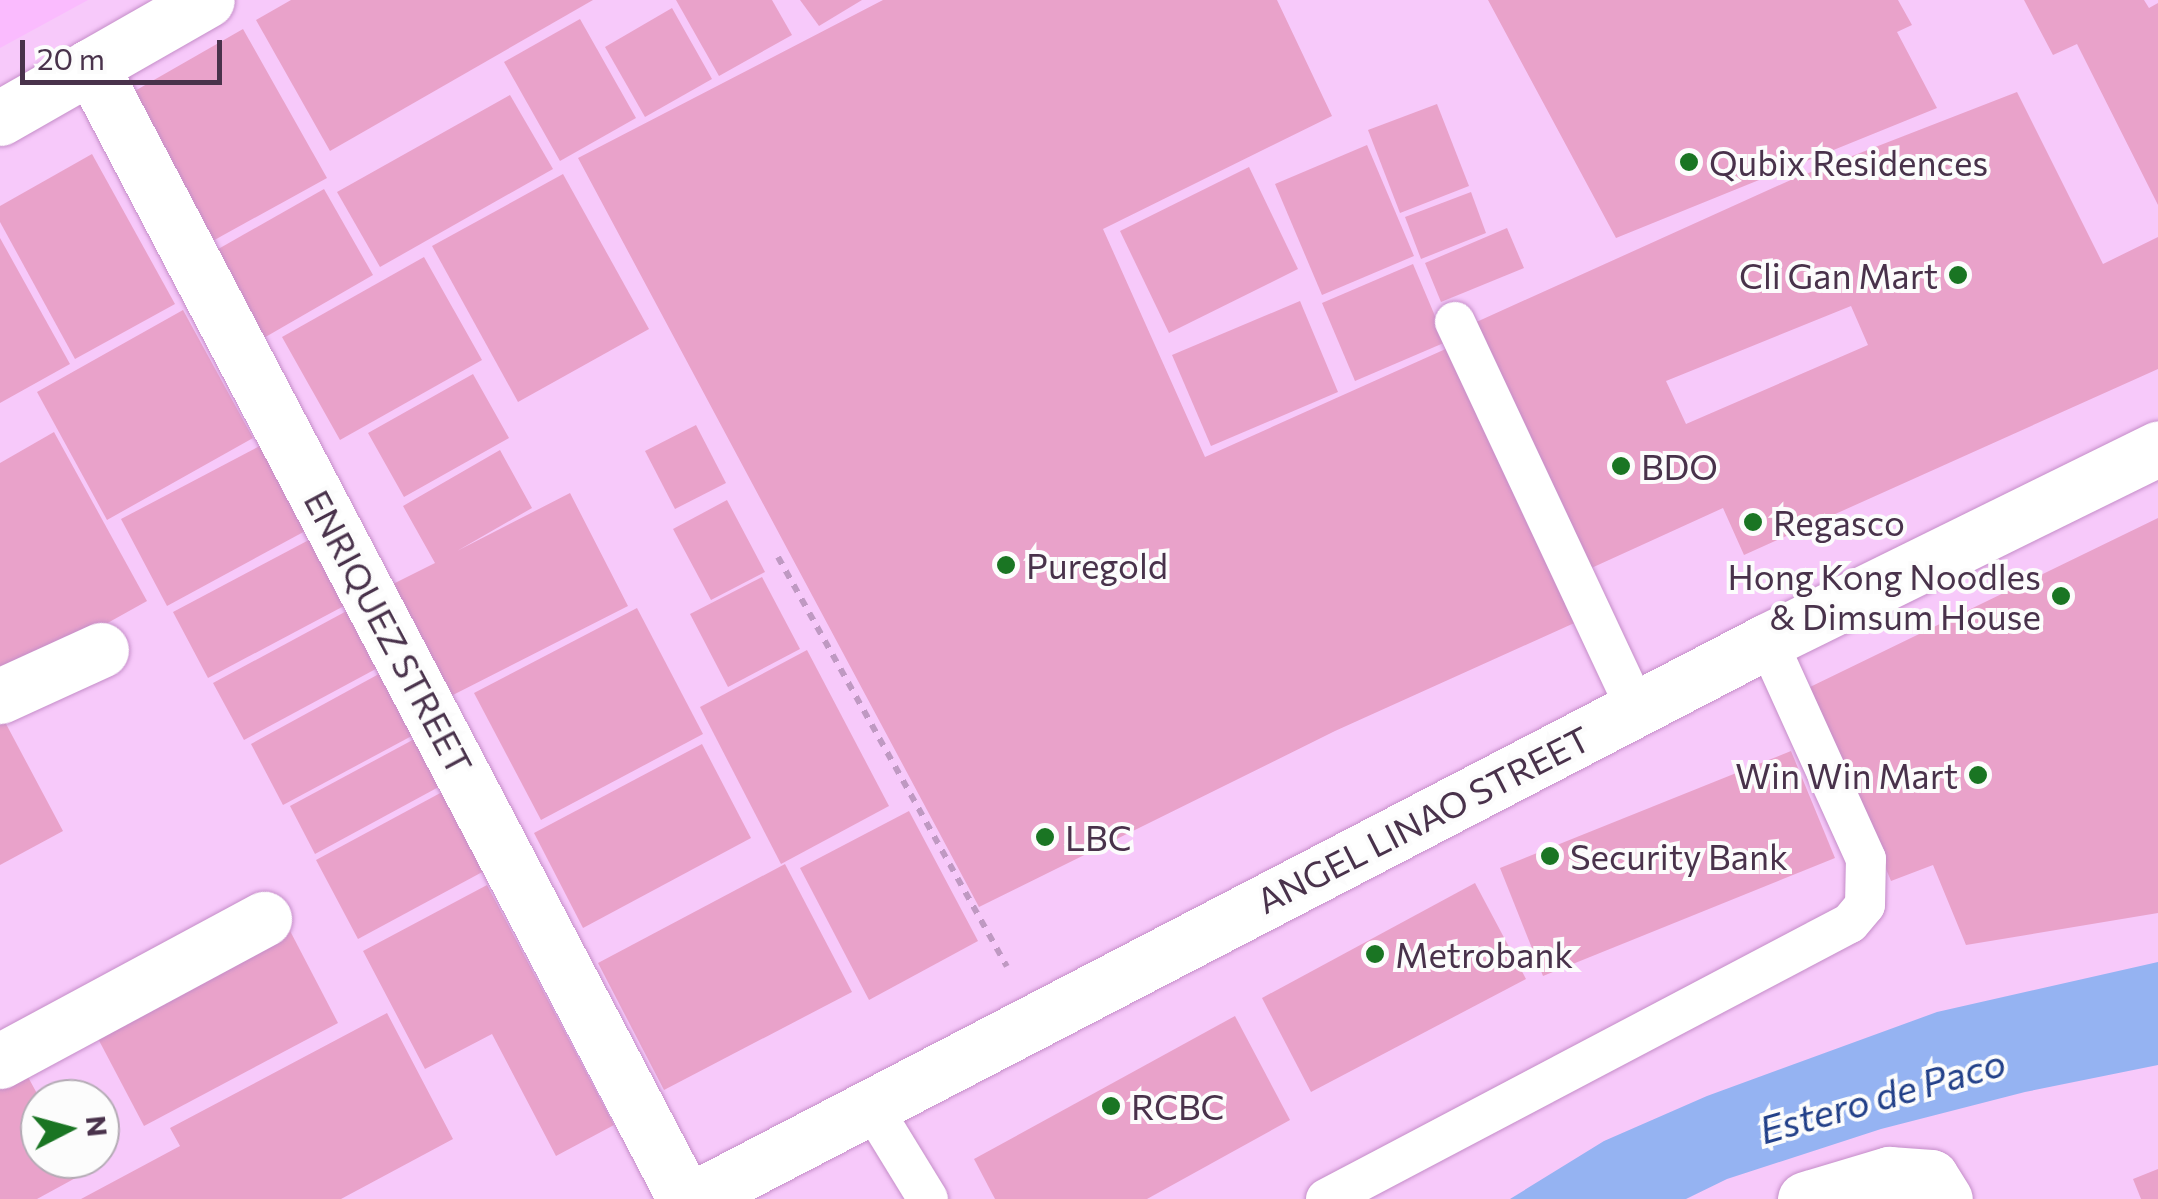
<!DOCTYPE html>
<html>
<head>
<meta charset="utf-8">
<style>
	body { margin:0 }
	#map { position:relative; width:2158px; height:1199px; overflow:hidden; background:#f7c9fa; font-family:Commissioner,sans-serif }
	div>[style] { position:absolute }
	.built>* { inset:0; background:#fabbfe }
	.water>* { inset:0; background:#95b3f2 }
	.building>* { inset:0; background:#e9a2ca }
	.path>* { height:6px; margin-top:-3px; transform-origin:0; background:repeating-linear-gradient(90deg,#bf99c2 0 8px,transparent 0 16px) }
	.roads { filter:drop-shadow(0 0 2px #c48dc8) drop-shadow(0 0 2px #c48dc8) }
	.lane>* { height:40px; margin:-20px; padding:0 20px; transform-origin:20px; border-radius:20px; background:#fff }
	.street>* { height:55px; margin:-27.5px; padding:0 27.5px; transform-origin:27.5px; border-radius:27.5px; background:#fff }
	.secondary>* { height:55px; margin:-27.5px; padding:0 27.5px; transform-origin:27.5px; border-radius:27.5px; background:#fff }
	.dots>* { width:28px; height:28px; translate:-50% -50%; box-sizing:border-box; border:5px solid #fcfcfc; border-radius:50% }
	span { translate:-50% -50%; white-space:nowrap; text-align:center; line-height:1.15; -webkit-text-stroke:8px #fcfcfc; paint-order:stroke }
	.poi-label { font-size:35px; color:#49324b }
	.left { translate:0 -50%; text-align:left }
	.right { translate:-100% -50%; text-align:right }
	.street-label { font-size:35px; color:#49324b }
	.water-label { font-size:38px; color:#224089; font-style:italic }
	.north { position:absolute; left:20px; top:1079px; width:100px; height:100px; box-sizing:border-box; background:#fcfcfc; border:2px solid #b4abb5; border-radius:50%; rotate:84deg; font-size:28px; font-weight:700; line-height:40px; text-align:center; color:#49324b }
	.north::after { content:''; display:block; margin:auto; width:35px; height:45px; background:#1a7523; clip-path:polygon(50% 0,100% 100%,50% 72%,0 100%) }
	.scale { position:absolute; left:20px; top:40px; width:202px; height:45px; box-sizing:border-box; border:5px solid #49324b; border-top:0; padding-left:12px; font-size:30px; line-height:35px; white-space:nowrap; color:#49324b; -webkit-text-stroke:8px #fcfcfc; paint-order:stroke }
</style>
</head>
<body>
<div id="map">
	<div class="built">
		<i style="clip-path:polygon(0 0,88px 0,0 48px)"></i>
	</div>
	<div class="water">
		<i style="clip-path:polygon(2158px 962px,2158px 1065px,2025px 1092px,1881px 1129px,1727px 1179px,1686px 1199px,1510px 1199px,1604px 1141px,1707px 1096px,1937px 1012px)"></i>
	</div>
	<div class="building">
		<i style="clip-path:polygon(291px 0,593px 0,330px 151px,256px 20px)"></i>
		<i style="clip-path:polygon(676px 0,772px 0,792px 35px,719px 76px)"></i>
		<i style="clip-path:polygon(800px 0,862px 0,819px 26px)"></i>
		<i style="clip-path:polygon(883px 0,1277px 0,1332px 116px,1103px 229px,1205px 457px,1459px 343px,1581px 620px,1335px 731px,979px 907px,578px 158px)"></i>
		<i style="clip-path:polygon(1488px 0,1898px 0,1912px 25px,1897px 32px,1937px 108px,1616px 238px)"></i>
		<i style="clip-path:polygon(2024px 0,2144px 0,2149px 8px,2158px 3px,2158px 205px,2077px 44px,2053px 55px)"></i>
		<i style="clip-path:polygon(672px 8px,712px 79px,645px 117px,605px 47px)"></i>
		<i style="clip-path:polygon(580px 19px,636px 118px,560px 161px,504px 62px)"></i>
		<i style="clip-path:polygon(243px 29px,327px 178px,209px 243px,126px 96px)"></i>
		<i style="clip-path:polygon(evenodd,2017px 92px,2103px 264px,2158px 237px,2158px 369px,1744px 555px,1723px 508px,1587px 570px,1472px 324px,1793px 179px,2017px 92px,1851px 306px,1868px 345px,1686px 424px,1666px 381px,1851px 306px)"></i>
		<i style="clip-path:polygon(510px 95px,553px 169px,380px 267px,337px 192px)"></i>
		<i style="clip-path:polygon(1437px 104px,1469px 186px,1400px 213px,1368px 130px)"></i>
		<i style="clip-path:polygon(1367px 145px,1414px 256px,1322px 295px,1275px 184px)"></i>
		<i style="clip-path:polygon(92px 154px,175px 304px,75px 359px,0 222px,0 206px)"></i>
		<i style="clip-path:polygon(1249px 167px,1298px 269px,1169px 333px,1120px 231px)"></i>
		<i style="clip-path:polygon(563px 174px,649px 329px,518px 402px,432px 246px)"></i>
		<i style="clip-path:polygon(324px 189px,373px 275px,262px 339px,213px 252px)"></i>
		<i style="clip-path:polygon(1471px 192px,1486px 233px,1421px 259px,1405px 217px)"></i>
		<i style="clip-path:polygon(1507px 228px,1524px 268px,1441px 302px,1425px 263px)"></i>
		<i style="clip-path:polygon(0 238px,70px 364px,0 403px)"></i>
		<i style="clip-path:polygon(424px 257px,482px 360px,340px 440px,282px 337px)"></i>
		<i style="clip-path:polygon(1413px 264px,1446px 342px,1355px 381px,1322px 303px)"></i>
		<i style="clip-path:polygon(1300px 301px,1338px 392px,1211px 446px,1172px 355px)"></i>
		<i style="clip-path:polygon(183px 310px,253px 438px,107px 520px,37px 392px)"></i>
		<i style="clip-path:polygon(473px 374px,509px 438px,404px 497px,368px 433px)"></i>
		<i style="clip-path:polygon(696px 425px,726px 483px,675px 509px,645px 451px)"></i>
		<i style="clip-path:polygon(54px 432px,147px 601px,0 683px,0 463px)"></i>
		<i style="clip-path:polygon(275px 438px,320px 523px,167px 606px,121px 519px)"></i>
		<i style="clip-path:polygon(500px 450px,532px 508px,457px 551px,570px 493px,628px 606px,451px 696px,393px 584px,435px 563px,403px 506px)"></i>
		<i style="clip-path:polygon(727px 500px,765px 572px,711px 600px,673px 529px)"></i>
		<i style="clip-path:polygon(2158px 518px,2158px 913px,1966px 945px,1933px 865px,1891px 881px,1810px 687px)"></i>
		<i style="clip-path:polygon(324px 532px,359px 598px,208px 678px,173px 612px)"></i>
		<i style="clip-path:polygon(762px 577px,800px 649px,728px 687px,690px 614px)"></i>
		<i style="clip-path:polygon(354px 607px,385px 664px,244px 740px,213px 683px)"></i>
		<i style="clip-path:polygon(637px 608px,703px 734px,541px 820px,474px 693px)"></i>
		<i style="clip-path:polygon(807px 650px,889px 806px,781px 864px,700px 707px)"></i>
		<i style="clip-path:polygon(388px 669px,421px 731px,283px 805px,251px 744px)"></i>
		<i style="clip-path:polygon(5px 722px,63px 831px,0 865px,0 725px)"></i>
		<i style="clip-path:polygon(420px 736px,446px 783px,315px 854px,290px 806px)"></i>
		<i style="clip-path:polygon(702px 744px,751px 838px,583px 928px,534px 833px)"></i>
		<i style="clip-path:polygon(1791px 751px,1835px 858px,1543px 976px,1500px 868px)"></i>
		<i style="clip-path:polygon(444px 791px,486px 870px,358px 939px,316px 860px)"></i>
		<i style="clip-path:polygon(909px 811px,978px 941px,869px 1000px,800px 868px)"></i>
		<i style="clip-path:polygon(785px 864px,852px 992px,664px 1090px,598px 963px)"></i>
		<i style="clip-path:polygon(1475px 883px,1526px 979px,1311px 1092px,1262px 998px)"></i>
		<i style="clip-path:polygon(487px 885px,614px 1125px,556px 1156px,492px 1034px,425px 1069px,363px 951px)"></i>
		<i style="clip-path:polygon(288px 927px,338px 1023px,144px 1126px,94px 1031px)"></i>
		<i style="clip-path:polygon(387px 1013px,453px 1139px,341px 1199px,81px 1199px,180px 1146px,170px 1128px)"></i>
		<i style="clip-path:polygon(1235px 1016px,1290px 1120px,1147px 1199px,995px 1199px,974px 1159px)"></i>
		<i style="clip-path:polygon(22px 1066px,40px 1099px,40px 1159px,72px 1159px,81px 1175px,37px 1199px,0 1199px,0 1077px)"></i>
		<i style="clip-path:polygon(2158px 1169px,2158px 1199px,2141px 1199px,2133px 1179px)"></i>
	</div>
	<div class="path">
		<i style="left:778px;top:557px;width:469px;rotate:60.8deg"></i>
	</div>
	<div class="roads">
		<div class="lane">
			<i style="left:1455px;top:322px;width:426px;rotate:64.9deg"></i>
			<i style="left:871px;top:1106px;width:109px;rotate:58.5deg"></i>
			<i style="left:1326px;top:1199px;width:592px;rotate:-27.78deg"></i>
			<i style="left:1850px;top:923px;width:23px;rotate:-50deg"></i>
			<i style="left:1865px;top:905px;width:46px;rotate:-88.8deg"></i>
			<i style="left:1866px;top:859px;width:239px;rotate:-114.4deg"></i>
		</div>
		<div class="street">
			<i style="left:91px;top:66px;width:1279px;rotate:62.33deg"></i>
			<i style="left:0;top:118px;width:238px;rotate:-29.7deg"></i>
			<i style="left:0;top:696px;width:111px;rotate:-24.5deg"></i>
			<i style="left:0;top:1061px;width:300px;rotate:-28.3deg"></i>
			<i style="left:1805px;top:1199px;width:88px;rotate:-16.6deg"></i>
			<i style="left:1889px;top:1174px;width:42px;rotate:4.1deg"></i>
			<i style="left:1931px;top:1177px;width:26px;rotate:58deg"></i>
		</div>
		<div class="secondary">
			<i style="left:693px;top:1199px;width:1210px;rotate:-27.45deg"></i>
			<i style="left:1767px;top:641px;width:436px;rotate:-26.2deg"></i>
		</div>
	</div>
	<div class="dots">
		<i style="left:1689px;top:162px;background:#1a7523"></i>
		<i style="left:1958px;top:275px;background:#1a7523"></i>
		<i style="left:1621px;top:466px;background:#1a7523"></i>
		<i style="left:1753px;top:522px;background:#1a7523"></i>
		<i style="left:1006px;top:565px;background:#1a7523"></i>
		<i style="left:2061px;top:596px;background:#1a7523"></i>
		<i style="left:1978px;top:775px;background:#1a7523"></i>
		<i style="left:1045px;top:837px;background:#1a7523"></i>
		<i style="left:1550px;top:856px;background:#1a7523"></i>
		<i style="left:1375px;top:954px;background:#1a7523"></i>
		<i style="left:1111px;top:1106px;background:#1a7523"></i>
	</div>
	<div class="poi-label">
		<span class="left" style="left:1709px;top:162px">Qubix Residences</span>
		<span class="right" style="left:1938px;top:275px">Cli Gan Mart</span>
		<span class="left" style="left:1641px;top:466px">BDO</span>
		<span class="left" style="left:1773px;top:522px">Regasco</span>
		<span class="left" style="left:1026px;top:565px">Puregold</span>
		<span class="right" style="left:2041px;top:596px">Hong Kong Noodles<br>&amp; Dimsum House</span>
		<span class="right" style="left:1958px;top:775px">Win Win Mart</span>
		<span class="left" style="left:1065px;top:837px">LBC</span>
		<span class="left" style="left:1570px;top:856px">Security Bank</span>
		<span class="left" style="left:1395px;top:954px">Metrobank</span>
		<span class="left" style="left:1131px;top:1106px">RCBC</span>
	</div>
	<div class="street-label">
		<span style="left:389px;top:632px;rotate:62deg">ENRIQUEZ STREET</span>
		<span style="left:1423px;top:819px;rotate:-27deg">ANGEL LINAO STREET</span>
	</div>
	<div class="water-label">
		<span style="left:1882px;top:1095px;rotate:-16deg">Estero de Paco</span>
	</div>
	<div class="north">N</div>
	<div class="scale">20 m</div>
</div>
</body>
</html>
